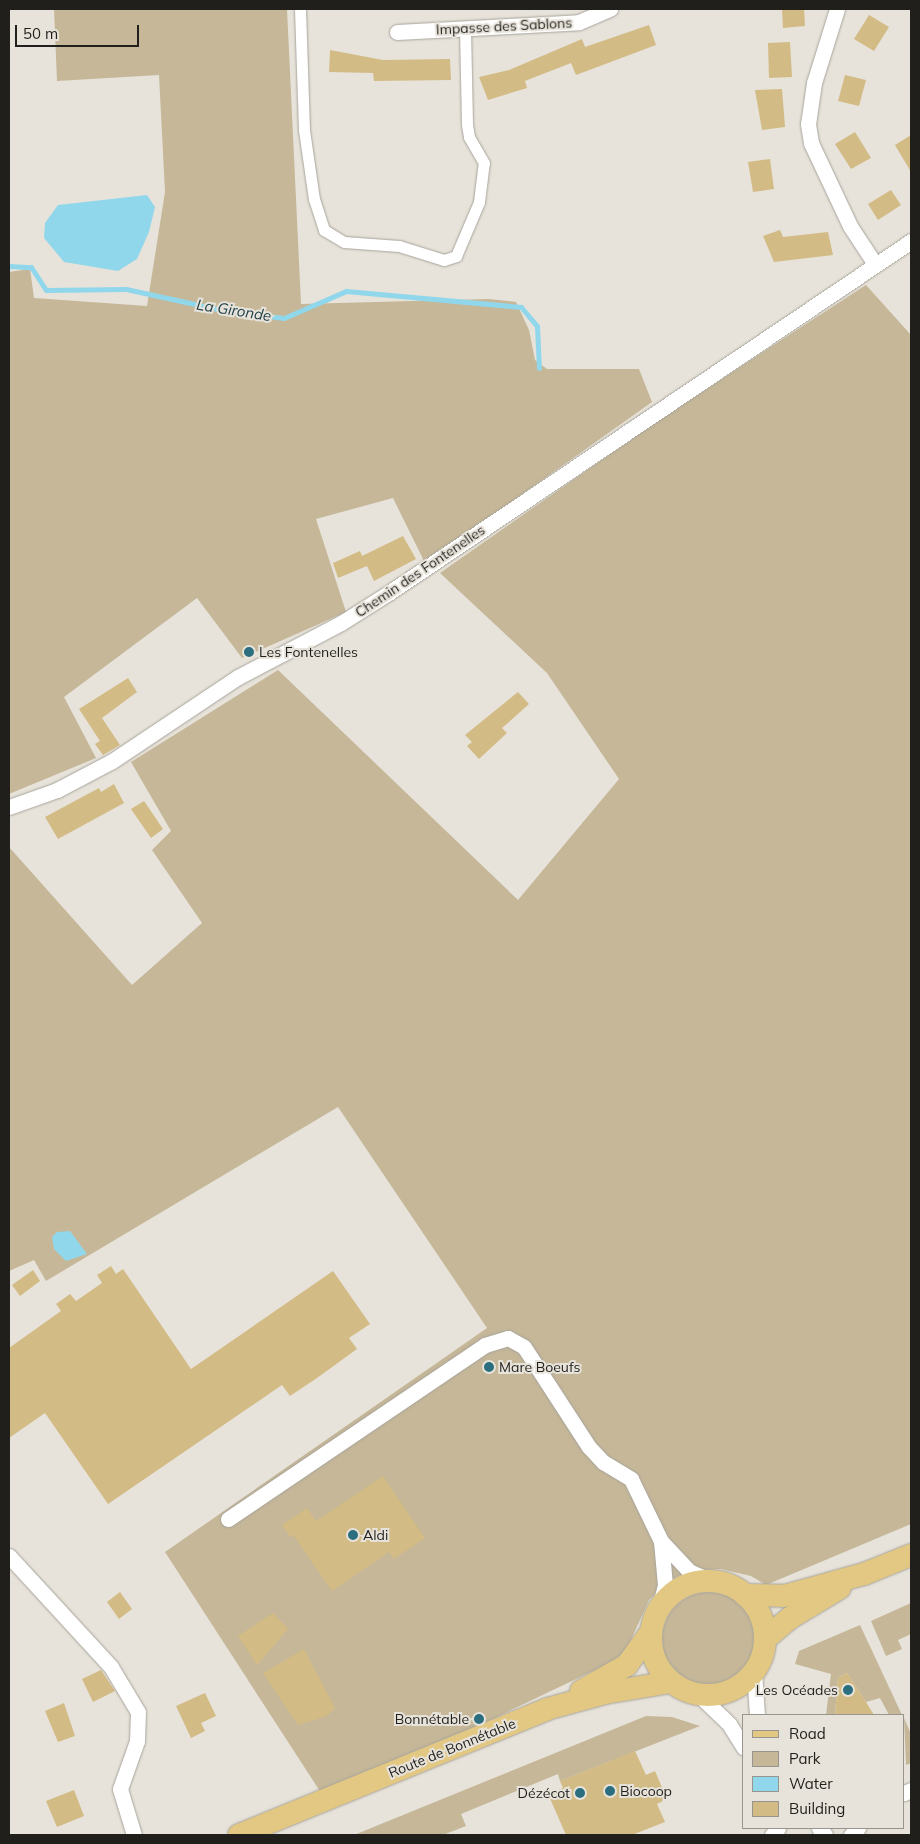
<!DOCTYPE html>
<html>
<head>
<meta charset="utf-8">
<style>
	body { margin:0 }
	#map { position:relative; width:920px; height:1844px; overflow:hidden; background:#e7e3da; font-family:Mulish,sans-serif }
	div>[style] { position:absolute }
	.green>* { inset:0; background:#c5b798 }
	.round { border-radius:50% }
	.water>* { inset:0; background:#91d7eb }
	.stream>* { height:5px; margin:-2.5px; padding:0 2.5px; transform-origin:2.5px; border-radius:2.5px; background:#91d7eb }
	.building>* { inset:0; background:#d3bb85 }
	.roads { filter:drop-shadow(0 0 1px #a8a49c) drop-shadow(0 0 1px #a8a49c) }
	.pedestrian>* { height:11px; margin:-5.5px; padding:0 5.5px; transform-origin:5.5px; border-radius:5.5px; background:#fff }
	.minor>* { height:15px; margin:-7.5px; padding:0 7.5px; transform-origin:7.5px; border-radius:7.5px; background:#fff }
	.primary>* { height:22px; margin:-11px; padding:0 11px; transform-origin:11px; border-radius:11px; background:#e2c882 }
	.primary>.ring { margin:-11px; padding:0; box-sizing:content-box; background:none; border:22px solid #e2c882; border-radius:50% }
	.dots>* { width:14px; height:14px; translate:-50% -50%; box-sizing:border-box; border:2px solid #e7e3da; border-radius:50% }
	span { translate:-50% -50%; white-space:nowrap; text-align:center; line-height:1.15; -webkit-text-stroke:4px #e7e3da; paint-order:stroke }
	.street-label { font-size:14px; color:#201f1c }
	.poi-label { font-size:14px; color:#201f1c }
	.left { translate:0 -50%; text-align:left }
	.right { translate:-100% -50%; text-align:right }
	.water-label { font-size:15px; color:#1a3c45; font-style:italic }
	.frame { position:absolute; inset:0; border:10px solid #201f1c; pointer-events:none }
	.legend { position:absolute; left:742px; top:1714px; width:162px; height:115px; box-sizing:border-box; background:#e7e3da; border:1px solid #97958e; margin:0; padding:6px 9px; list-style:none; font-size:15px; color:#201f1c }
	.legend li { display:flex; align-items:center; gap:10px; height:25px }
	.legend b { width:25px; border:1px solid #97958e }
	.scale { position:absolute; left:15px; top:25px; width:124px; height:22px; box-sizing:border-box; border:2px solid #201f1c; border-top:0; padding-left:6px; font-size:15px; line-height:18px; white-space:nowrap; color:#201f1c; -webkit-text-stroke:4px #e7e3da; paint-order:stroke }
</style>
</head>
<body>
<div id="map">
	<div class="green">
		<i style="clip-path:polygon(54px 9px,287px 9px,301px 304px,489px 299px,516px 302px,529px 330px,535px 360px,547px 369px,639px 369px,652px 402px,425px 563px,393px 498px,316px 519px,346px 612px,242px 658px,197px 598px,64px 697px,96px 758px,9px 794px,9px 272px,30px 269px,34px 298px,147px 306px,165px 192px,159px 75px,57px 81px)"></i>
		<i style="clip-path:polygon(866px 285px,911px 335px,911px 1524px,766px 1585px,751px 1576px,720px 1569px,689px 1571px,669px 1580px,649px 1600px,625px 1653px,616px 1660px,325px 1799px,165px 1552px,487px 1328px,338px 1107px,46px 1281px,34px 1260px,9px 1271px,9px 847px,132px 985px,202px 923px,152px 850px,171px 831px,131px 762px,278px 670px,518px 900px,619px 779px,547px 673px,440px 573px,659px 420px)"></i>
		<i class="round" style="left:662px;top:1592px;width:94px;height:94px"></i>
		<i style="clip-path:polygon(911px 1603px,911px 1634px,898px 1640px,902px 1649px,886px 1656px,871px 1621px)"></i>
		<i style="clip-path:polygon(860px 1625px,902px 1715px,889px 1715px,880px 1698px,866px 1702px,847px 1673px,838px 1678px,835px 1715px,826px 1715px,831px 1674px,795px 1664px,799px 1651px)"></i>
		<i style="clip-path:polygon(646px 1716px,672px 1717px,700px 1726px,560px 1781px,558px 1774px,461px 1814px,466px 1826px,443px 1835px,354px 1835px)"></i>
		<i style="clip-path:polygon(904px 1718px,911px 1734px,911px 1763px,906px 1765px)"></i>
	</div>
	<div class="water">
		<i style="clip-path:polygon(147px 195px,155px 207px,149px 232px,137px 259px,118px 271px,64px 262px,44px 238px,45px 223px,58px 205px)"></i>
		<i style="clip-path:polygon(70px 1231px,87px 1254px,66px 1261px,54px 1249px,52px 1237px,57px 1232px)"></i>
	</div>
	<div class="stream">
		<i style="left:9px;top:266px;width:22px;rotate:3deg"></i>
		<i style="left:31px;top:267px;width:27px;rotate:57deg"></i>
		<i style="left:46px;top:290px;width:80px;rotate:-0.7deg"></i>
		<i style="left:126px;top:289px;width:103px;rotate:12.3deg"></i>
		<i style="left:227px;top:311px;width:57px;rotate:7deg"></i>
		<i style="left:284px;top:318px;width:68px;rotate:-23.5deg"></i>
		<i style="left:346px;top:291px;width:176px;rotate:5.2deg"></i>
		<i style="left:521px;top:307px;width:25px;rotate:50deg"></i>
		<i style="left:537px;top:326px;width:42px;rotate:87.3deg"></i>
	</div>
	<div class="building">
		<i style="clip-path:polygon(782px 9px,804px 9px,805px 26px,783px 28px)"></i>
		<i style="clip-path:polygon(869px 15px,889px 27px,874px 51px,854px 39px)"></i>
		<i style="clip-path:polygon(649px 25px,656px 45px,576px 75px,571px 63px,525px 81px,527px 88px,488px 100px,479px 77px,509px 70px,582px 39px,585px 47px)"></i>
		<i style="clip-path:polygon(790px 42px,792px 77px,769px 78px,768px 43px)"></i>
		<i style="clip-path:polygon(330px 50px,383px 60px,450px 59px,451px 80px,374px 81px,373px 73px,329px 72px)"></i>
		<i style="clip-path:polygon(845px 75px,866px 80px,859px 106px,838px 101px)"></i>
		<i style="clip-path:polygon(782px 89px,785px 127px,762px 130px,755px 90px)"></i>
		<i style="clip-path:polygon(855px 132px,871px 158px,851px 169px,835px 144px)"></i>
		<i style="clip-path:polygon(911px 135px,911px 172px,895px 145px)"></i>
		<i style="clip-path:polygon(770px 159px,774px 189px,753px 192px,748px 162px)"></i>
		<i style="clip-path:polygon(891px 190px,901px 205px,878px 220px,868px 204px)"></i>
		<i style="clip-path:polygon(780px 230px,783px 237px,828px 232px,833px 255px,774px 262px,763px 236px)"></i>
		<i style="clip-path:polygon(403px 536px,416px 559px,374px 581px,367px 566px,338px 578px,333px 563px,360px 551px,362px 556px)"></i>
		<i style="clip-path:polygon(128px 678px,137px 692px,102px 718px,120px 745px,103px 755px,95px 744px,100px 741px,79px 709px)"></i>
		<i style="clip-path:polygon(518px 692px,529px 704px,502px 728px,507px 733px,479px 759px,467px 746px,472px 742px,465px 735px)"></i>
		<i style="clip-path:polygon(114px 784px,124px 803px,58px 839px,45px 817px,99px 788px,101px 792px)"></i>
		<i style="clip-path:polygon(144px 801px,163px 829px,151px 838px,131px 809px)"></i>
		<i style="clip-path:polygon(111px 1266px,116px 1274px,123px 1269px,191px 1369px,333px 1271px,370px 1324px,349px 1338px,357px 1349px,317px 1378px,290px 1396px,282px 1385px,108px 1504px,45px 1413px,9px 1438px,9px 1348px,61px 1311px,56px 1304px,70px 1294px,76px 1301px,102px 1283px,97px 1275px)"></i>
		<i style="clip-path:polygon(33px 1270px,40px 1281px,20px 1296px,12px 1285px)"></i>
		<i style="clip-path:polygon(383px 1476px,425px 1538px,394px 1559px,389px 1552px,332px 1591px,293px 1535px,290px 1537px,282px 1525px,307px 1508px,316px 1521px)"></i>
		<i style="clip-path:polygon(120px 1592px,132px 1609px,119px 1619px,107px 1602px)"></i>
		<i style="clip-path:polygon(273px 1613px,288px 1629px,257px 1665px,238px 1636px)"></i>
		<i style="clip-path:polygon(304px 1649px,335px 1708px,327px 1716px,298px 1725px,263px 1673px)"></i>
		<i style="clip-path:polygon(101px 1670px,115px 1691px,93px 1702px,82px 1679px)"></i>
		<i style="clip-path:polygon(847px 1673px,866px 1702px,874px 1715px,835px 1715px,838px 1678px)"></i>
		<i style="clip-path:polygon(205px 1693px,216px 1716px,201px 1723px,205px 1731px,191px 1738px,176px 1706px)"></i>
		<i style="clip-path:polygon(64px 1703px,75px 1736px,58px 1742px,45px 1711px)"></i>
		<i style="clip-path:polygon(635px 1751px,646px 1775px,655px 1771px,667px 1799px,657px 1804px,665px 1822px,632px 1835px,566px 1835px,548px 1794px,563px 1788px,560px 1781px)"></i>
		<i style="clip-path:polygon(74px 1790px,84px 1816px,57px 1827px,46px 1801px)"></i>
	</div>
	<div class="roads">
		<div class="pedestrian">
			<i style="left:300px;top:9px;width:121px;rotate:88.1deg"></i>
			<i style="left:304px;top:130px;width:70px;rotate:81.8deg"></i>
			<i style="left:314px;top:199px;width:33px;rotate:72deg"></i>
			<i style="left:324px;top:230px;width:23px;rotate:31deg"></i>
			<i style="left:344px;top:242px;width:55px;rotate:4.2deg"></i>
			<i style="left:399px;top:246px;width:47px;rotate:17.3deg"></i>
			<i style="left:444px;top:260px;width:13px;rotate:-18deg"></i>
			<i style="left:456px;top:256px;width:59px;rotate:-66.9deg"></i>
			<i style="left:479px;top:202px;width:39px;rotate:-83deg"></i>
			<i style="left:484px;top:163px;width:30px;rotate:-120deg"></i>
			<i style="left:469px;top:137px;width:13px;rotate:-99deg"></i>
			<i style="left:467px;top:124px;width:96px;rotate:-91.2deg"></i>
		</div>
		<div class="minor">
			<i style="left:837px;top:9px;width:77px;rotate:107.3deg"></i>
			<i style="left:814px;top:83px;width:41px;rotate:98.3deg"></i>
			<i style="left:808px;top:124px;width:19px;rotate:81deg"></i>
			<i style="left:811px;top:143px;width:92px;rotate:64.8deg"></i>
			<i style="left:850px;top:226px;width:45px;rotate:56.7deg"></i>
			<i style="left:397px;top:32px;width:182px;rotate:-3.1deg"></i>
			<i style="left:579px;top:22px;width:34px;rotate:-23deg"></i>
			<i style="left:9px;top:807px;width:51px;rotate:-19.5deg"></i>
			<i style="left:57px;top:790px;width:62px;rotate:-27.8deg"></i>
			<i style="left:112px;top:761px;width:151px;rotate:-33.7deg"></i>
			<i style="left:238px;top:677px;width:116px;rotate:-27.7deg"></i>
			<i style="left:341px;top:623px;width:58px;rotate:-32.3deg"></i>
			<i style="left:390px;top:592px;width:628px;rotate:-33.97deg"></i>
			<i style="left:228px;top:1519px;width:310px;rotate:-34.1deg"></i>
			<i style="left:485px;top:1345px;width:24px;rotate:-17deg"></i>
			<i style="left:508px;top:1338px;width:18px;rotate:29deg"></i>
			<i style="left:524px;top:1347px;width:119px;rotate:57deg"></i>
			<i style="left:589px;top:1447px;width:21px;rotate:47deg"></i>
			<i style="left:603px;top:1462px;width:33px;rotate:31deg"></i>
			<i style="left:631px;top:1479px;width:69px;rotate:64.2deg"></i>
			<i style="left:661px;top:1541px;width:41px;rotate:47deg"></i>
			<i style="left:689px;top:1571px;width:27px;rotate:24deg"></i>
			<i style="left:9px;top:1556px;width:151px;rotate:47.4deg"></i>
			<i style="left:111px;top:1667px;width:52px;rotate:59deg"></i>
			<i style="left:138px;top:1712px;width:29px;rotate:92deg"></i>
			<i style="left:137px;top:1741px;width:51px;rotate:109.5deg"></i>
			<i style="left:120px;top:1789px;width:48px;rotate:73.1deg"></i>
			<i style="left:659px;top:1609px;width:25px;rotate:-76deg"></i>
			<i style="left:665px;top:1585px;width:44px;rotate:-95.2deg"></i>
			<i style="left:754px;top:1672px;width:43px;rotate:86deg"></i>
			<i style="left:699px;top:1695px;width:42px;rotate:44deg"></i>
			<i style="left:729px;top:1724px;width:28px;rotate:58deg"></i>
			<i style="left:904px;top:1793px;width:8px;rotate:-23deg"></i>
			<i style="left:819px;top:1828px;width:9px;rotate:49deg"></i>
			<i style="left:772px;top:1835px;width:9px;rotate:-49deg"></i>
			<i style="left:851px;top:1835px;width:10px;rotate:-45deg"></i>
		</div>
		<div class="primary">
			<i class="ring" style="left:651px;top:1581px;width:92px;height:92px"></i>
			<i style="left:745px;top:1595px;width:39px;rotate:1deg"></i>
			<i style="left:784px;top:1596px;width:83px;rotate:-15.4deg"></i>
			<i style="left:864px;top:1574px;width:51px;rotate:-22deg"></i>
			<i style="left:765px;top:1639px;width:33px;rotate:-40deg"></i>
			<i style="left:790px;top:1618px;width:58px;rotate:-31deg"></i>
			<i style="left:581px;top:1691px;width:53px;rotate:-29.5deg"></i>
			<i style="left:627px;top:1665px;width:41px;rotate:-54deg"></i>
			<i style="left:239px;top:1835px;width:333px;rotate:-22.2deg"></i>
			<i style="left:547px;top:1709px;width:60px;rotate:-15.4deg"></i>
			<i style="left:605px;top:1693px;width:67px;rotate:-9.5deg"></i>
		</div>
	</div>
	<div class="dots">
		<i style="left:249px;top:652px;background:#2b6e7f"></i>
		<i style="left:489px;top:1367px;background:#2b6e7f"></i>
		<i style="left:353px;top:1535px;background:#2b6e7f"></i>
		<i style="left:848px;top:1690px;background:#2b6e7f"></i>
		<i style="left:479px;top:1719px;background:#2b6e7f"></i>
		<i style="left:610px;top:1791px;background:#2b6e7f"></i>
		<i style="left:580px;top:1793px;background:#2b6e7f"></i>
	</div>
	<div class="street-label">
		<span style="left:504px;top:26px;rotate:-3deg">Impasse des Sablons</span>
		<span style="left:420px;top:571px;rotate:-34deg">Chemin des Fontenelles</span>
		<span style="left:452px;top:1748px;rotate:-22deg">Route de Bonnétable</span>
	</div>
	<div class="poi-label">
		<span class="left" style="left:259px;top:652px">Les Fontenelles</span>
		<span class="left" style="left:499px;top:1367px">Mare Boeufs</span>
		<span class="left" style="left:363px;top:1535px">Aldi</span>
		<span class="right" style="left:838px;top:1690px">Les Océades</span>
		<span class="right" style="left:469px;top:1719px">Bonnétable</span>
		<span class="left" style="left:620px;top:1791px">Biocoop</span>
		<span class="right" style="left:570px;top:1793px">Dézécot</span>
	</div>
	<div class="water-label">
		<span style="left:234px;top:310px;rotate:9deg">La Gironde</span>
	</div>
	<div class="frame"></div>
	<ul class="legend">
	<li><b style="height:6px;background:#e2c882"></b>Road</li>
	<li><b style="height:14px;background:#c5b798"></b>Park</li>
	<li><b style="height:14px;background:#91d7eb"></b>Water</li>
	<li><b style="height:14px;background:#d3bb85"></b>Building</li>
	</ul>
	<div class="scale">50 m</div>
</div>
</body>
</html>
